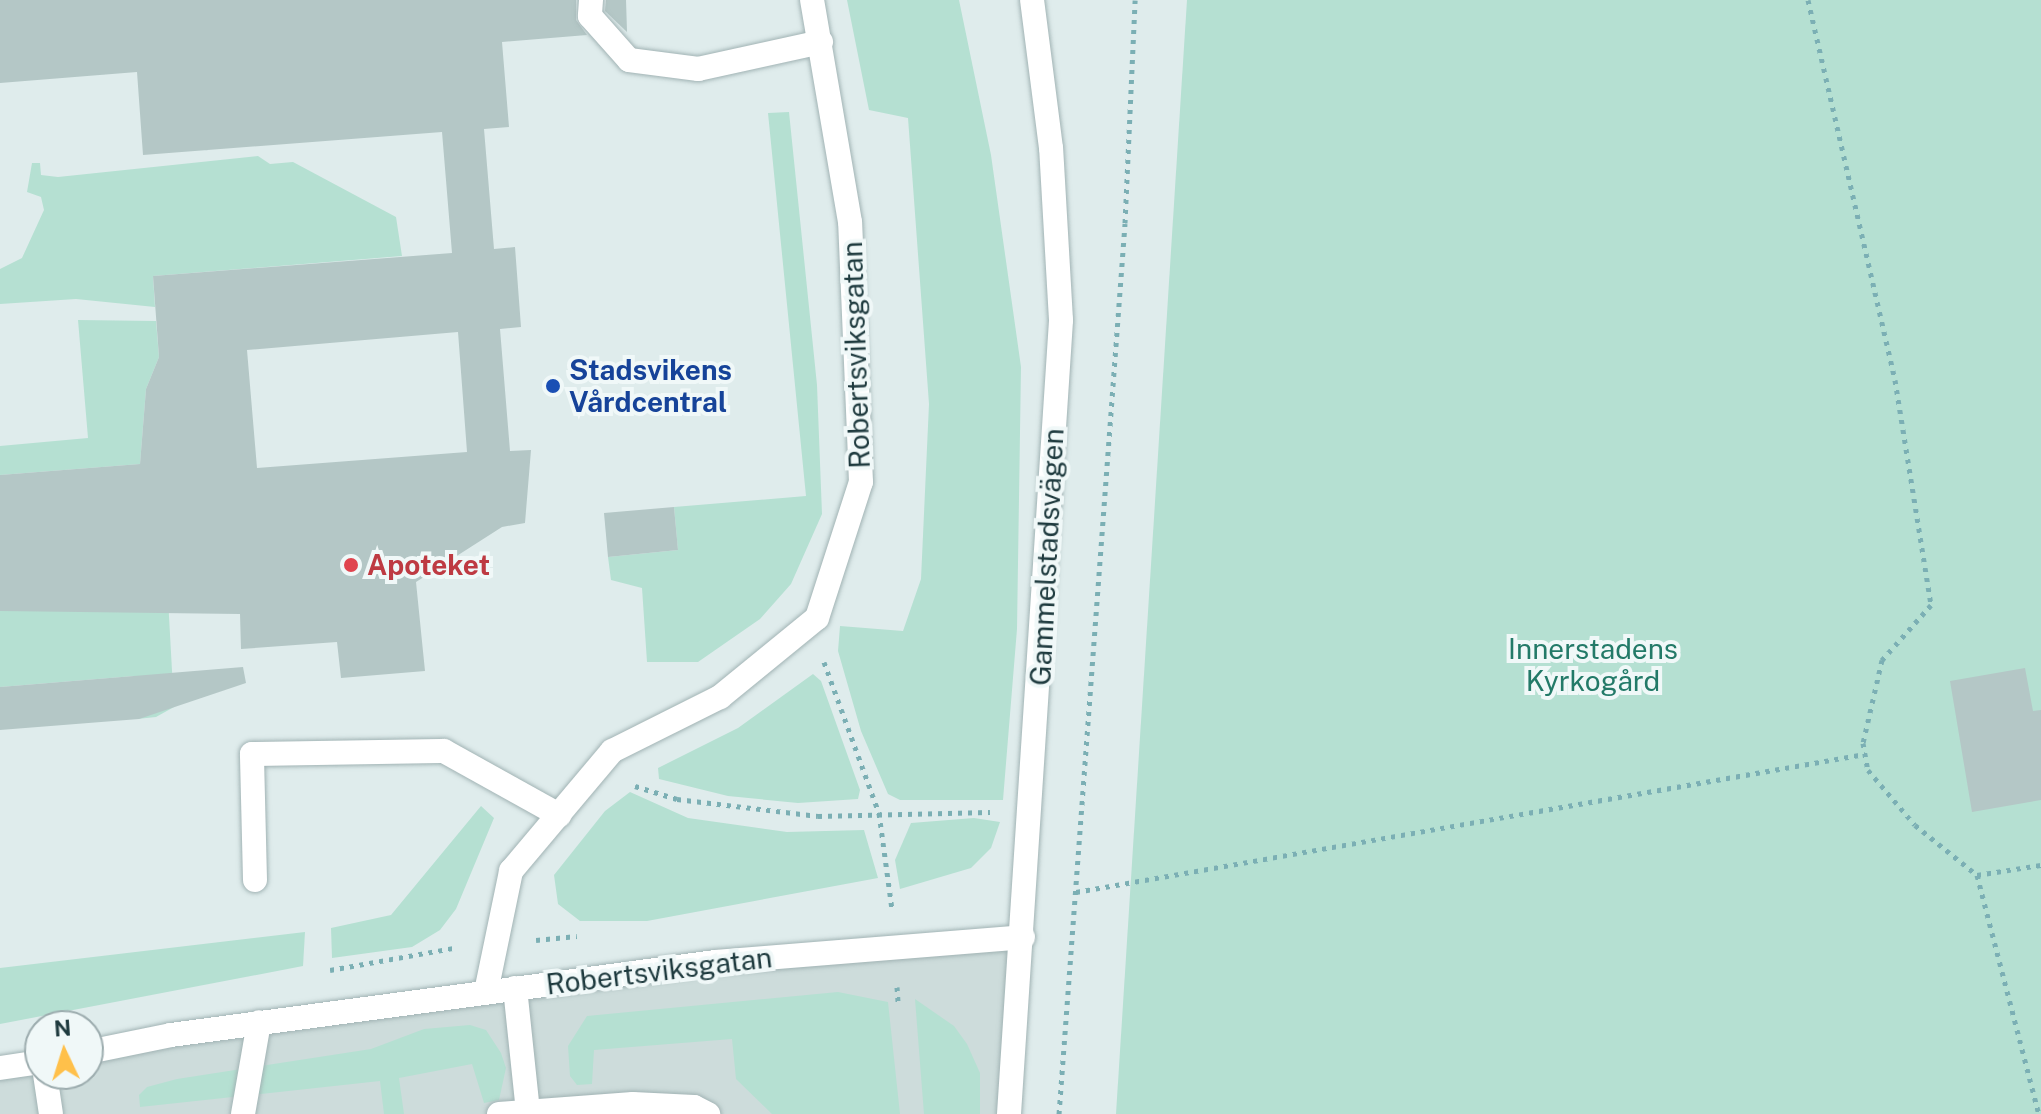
<!DOCTYPE html>
<html>
<head>
<meta charset="utf-8">
<style>
	body { margin:0 }
	#map { position:relative; width:2041px; height:1114px; overflow:hidden; background:#dfecec; font-family:"Public Sans",sans-serif }
	div>[style] { position:absolute }
	.built>* { inset:0; background:#cddcdb }
	.green>* { inset:0; background:#b5e0d2 }
	.building>* { inset:0; background:#b4c7c6 }
	.path>* { height:5px; margin-top:-2.5px; transform-origin:0; background:repeating-linear-gradient(90deg,#7bafb4 0 4px,transparent 0 10px) }
	.roads { filter:drop-shadow(0 0 2px #a1b3b4) drop-shadow(0 0 2px #a1b3b4) }
	.lane>* { height:24px; margin:-12px; padding:0 12px; transform-origin:12px; border-radius:12px; background:#fff }
	.street>* { height:24px; margin:-12px; padding:0 12px; transform-origin:12px; border-radius:12px; background:#fff }
	.secondary>* { height:24px; margin:-12px; padding:0 12px; transform-origin:12px; border-radius:12px; background:#fff }
	.dots>* { width:22px; height:22px; translate:-50% -50%; box-sizing:border-box; border:4px solid #f0f8f8; border-radius:50% }
	span { translate:-50% -50%; white-space:nowrap; text-align:center; line-height:1.15; -webkit-text-stroke:8px #f0f8f8; paint-order:stroke }
	.street-label { font-size:28px; color:#1e3a3e }
	.transit-label { font-size:28px; color:#164399; font-weight:700 }
	.left { translate:0 -50%; text-align:left }
	.health-label { font-size:28px; color:#be3a42; font-weight:700 }
	.park-label { font-size:28px; color:#237a68 }
	.north { position:absolute; left:24px; top:1010px; width:80px; height:80px; box-sizing:border-box; background:#f0f8f8; border:2px solid #9cacae; border-radius:50%; rotate:356deg; font-size:22px; font-weight:700; line-height:32px; text-align:center; color:#1e3a3e }
	.north::after { content:''; display:block; margin:auto; width:28px; height:36px; background:#ffc04a; clip-path:polygon(50% 0,100% 100%,50% 72%,0 100%) }
</style>
</head>
<body>
<div id="map">
	<div class="built">
		<i style="clip-path:polygon(1022px 937px,1014px 1114px,0 1114px,0 1068px,88px 1074px,88px 1057px,895px 948px)"></i>
	</div>
	<div class="green">
		<i style="clip-path:polygon(847px 0,959px 0,991px 155px,1021px 367px,1017px 629px,1003px 800px,900px 800px,888px 794px,861px 731px,838px 651px,840px 626px,903px 631px,921px 579px,929px 404px,908px 118px,869px 110px)"></i>
		<i style="clip-path:polygon(1187px 0,2041px 0,2041px 1114px,1116px 1114px)"></i>
		<i style="clip-path:polygon(789px 112px,817px 385px,822px 514px,791px 584px,760px 619px,698px 662px,647px 662px,642px 588px,611px 580px,608px 557px,678px 550px,674px 507px,806px 496px,768px 113px)"></i>
		<i style="clip-path:polygon(258px 156px,270px 164px,293px 162px,396px 217px,402px 256px,153px 276px,155px 307px,76px 299px,0 304px,0 269px,22px 258px,44px 210px,41px 197px,27px 192px,32px 163px,40px 163px,41px 175px,58px 177px)"></i>
		<i style="clip-path:polygon(78px 320px,156px 321px,159px 357px,146px 389px,140px 464px,0 475px,0 446px,88px 438px)"></i>
		<i style="clip-path:polygon(168px 598px,174px 707px,156px 717px,137px 719px,134px 676px,0 687px,0 607px)"></i>
		<i style="clip-path:polygon(813px 674px,821px 681px,860px 790px,858px 799px,798px 803px,728px 796px,659px 779px,658px 768px,738px 728px)"></i>
		<i style="clip-path:polygon(630px 792px,688px 818px,787px 832px,864px 830px,878px 878px,647px 921px,580px 921px,558px 904px,554px 875px,605px 811px)"></i>
		<i style="clip-path:polygon(481px 806px,494px 818px,456px 909px,440px 930px,412px 947px,332px 958px,331px 928px,391px 915px)"></i>
		<i style="clip-path:polygon(974px 818px,1000px 822px,991px 848px,971px 868px,900px 889px,895px 860px,911px 823px)"></i>
		<i style="clip-path:polygon(305px 932px,303px 966px,0 1024px,0 968px)"></i>
		<i style="clip-path:polygon(838px 992px,888px 1002px,900px 1114px,772px 1114px,736px 1079px,732px 1039px,594px 1050px,592px 1084px,577px 1085px,570px 1076px,568px 1046px,587px 1016px)"></i>
		<i style="clip-path:polygon(915px 999px,954px 1026px,967px 1044px,980px 1073px,980px 1114px,924px 1114px)"></i>
		<i style="clip-path:polygon(470px 1025px,486px 1030px,501px 1053px,506px 1068px,499px 1100px,484px 1103px,472px 1064px,399px 1078px,404px 1114px,384px 1114px,380px 1081px,140px 1107px,139px 1095px,147px 1087px,177px 1079px,371px 1049px,424px 1029px)"></i>
	</div>
	<div class="building">
		<i style="clip-path:polygon(evenodd,0 0,576px 0,576px 20px,587px 35px,502px 42px,509px 127px,484px 129px,494px 249px,515px 247px,521px 327px,500px 329px,510px 451px,531px 450px,525px 523px,502px 527px,416px 582px,425px 671px,341px 678px,337px 642px,241px 649px,240px 614px,0 611px,0 475px,140px 464px,146px 389px,159px 357px,153px 276px,452px 253px,442px 132px,143px 155px,137px 72px,0 83px,0 0,458px 332px,467px 452px,257px 468px,247px 350px,458px 332px)"></i>
		<i style="clip-path:polygon(606px 0,626px 0,627px 32px,605px 11px)"></i>
		<i style="clip-path:polygon(674px 507px,678px 550px,608px 557px,604px 513px)"></i>
		<i style="clip-path:polygon(243px 667px,246px 683px,139px 719px,0 730px,0 687px)"></i>
		<i style="clip-path:polygon(2025px 668px,2033px 711px,2041px 710px,2041px 800px,1972px 812px,1950px 681px)"></i>
	</div>
	<div class="path">
		<i style="left:1808px;top:0;width:390px;rotate:77.1deg"></i>
		<i style="left:1895px;top:380px;width:228px;rotate:80.9deg"></i>
		<i style="left:1931px;top:605px;width:74px;rotate:131.7deg"></i>
		<i style="left:1882px;top:660px;width:85px;rotate:102.9deg"></i>
		<i style="left:1863px;top:743px;width:27px;rotate:80deg"></i>
		<i style="left:1868px;top:770px;width:72px;rotate:49.5deg"></i>
		<i style="left:1915px;top:825px;width:80px;rotate:38.9deg"></i>
		<i style="left:1977px;top:875px;width:247px;rotate:75.5deg"></i>
		<i style="left:824px;top:662px;width:161px;rotate:70deg"></i>
		<i style="left:879px;top:813px;width:97px;rotate:82.3deg"></i>
		<i style="left:635px;top:786px;width:44px;rotate:17.2deg"></i>
		<i style="left:677px;top:799px;width:142px;rotate:6.9deg"></i>
		<i style="left:818px;top:816px;width:172px;rotate:-1.3deg"></i>
		<i style="left:1977px;top:875px;width:65px;rotate:-8.9deg"></i>
		<i style="left:1076px;top:892px;width:801px;rotate:-9.92deg"></i>
		<i style="left:536px;top:940px;width:41px;rotate:-5.6deg"></i>
		<i style="left:330px;top:970px;width:126px;rotate:-10.1deg"></i>
		<i style="left:897px;top:987px;width:15px;rotate:86deg"></i>
		<i style="left:1059px;top:1114px;width:893px;rotate:-85.76deg"></i>
		<i style="left:1125px;top:223px;width:223px;rotate:-87.4deg"></i>
	</div>
	<div class="roads">
		<div class="lane">
			<i style="left:255px;top:880px;width:126px;rotate:-91.4deg"></i>
			<i style="left:252px;top:754px;width:192px;rotate:-0.9deg"></i>
			<i style="left:444px;top:751px;width:132px;rotate:29.1deg"></i>
			<i style="left:515px;top:988px;width:124px;rotate:84deg"></i>
			<i style="left:45px;top:1074px;width:40px;rotate:81.5deg"></i>
			<i style="left:243px;top:1114px;width:93px;rotate:-80.1deg"></i>
			<i style="left:499px;top:1114px;width:134px;rotate:-4.3deg"></i>
			<i style="left:633px;top:1104px;width:61px;rotate:2.8deg"></i>
			<i style="left:694px;top:1107px;width:16px;rotate:27deg"></i>
		</div>
		<div class="street">
			<i style="left:591px;top:0;width:16px;rotate:94deg"></i>
			<i style="left:590px;top:16px;width:59px;rotate:48.4deg"></i>
			<i style="left:629px;top:60px;width:70px;rotate:7.4deg"></i>
			<i style="left:698px;top:69px;width:126px;rotate:-12.4deg"></i>
			<i style="left:486px;top:992px;width:124px;rotate:-78.3deg"></i>
			<i style="left:511px;top:871px;width:157px;rotate:-49.9deg"></i>
			<i style="left:612px;top:751px;width:121px;rotate:-26.6deg"></i>
			<i style="left:720px;top:697px;width:125px;rotate:-39.2deg"></i>
			<i style="left:817px;top:618px;width:143px;rotate:-72.1deg"></i>
			<i style="left:861px;top:482px;width:260px;rotate:-92.4deg"></i>
			<i style="left:850px;top:222px;width:225px;rotate:-99.7deg"></i>
			<i style="left:88px;top:1052px;width:85px;rotate:-11.6deg"></i>
			<i style="left:171px;top:1035px;width:549px;rotate:-7.64deg"></i>
			<i style="left:715px;top:962px;width:309px;rotate:-4.6deg"></i>
			<i style="left:0;top:1068px;width:40px;rotate:-8.5deg"></i>
		</div>
		<div class="secondary">
			<i style="left:1009px;top:1114px;width:796px;rotate:-86.25deg"></i>
			<i style="left:1061px;top:320px;width:172px;rotate:-93.3deg"></i>
			<i style="left:1051px;top:148px;width:149px;rotate:-97.3deg"></i>
		</div>
	</div>
	<div class="dots">
		<i style="left:553px;top:386px;background:#1a4fb4"></i>
		<i style="left:351px;top:565px;background:#e0444e"></i>
	</div>
	<div class="street-label">
		<span style="left:856px;top:355px;rotate:-92deg">Robertsviksgatan</span>
		<span style="left:1047px;top:557px;rotate:-87deg">Gammelstadsvägen</span>
		<span style="left:659px;top:971px;rotate:-7deg">Robertsviksgatan</span>
	</div>
	<div class="transit-label">
		<span class="left" style="left:569px;top:386px">Stadsvikens<br>Vårdcentral</span>
	</div>
	<div class="health-label">
		<span class="left" style="left:367px;top:565px">Apoteket</span>
	</div>
	<div class="park-label">
		<span style="left:1593px;top:665px">Innerstadens<br>Kyrkogård</span>
	</div>
	<div class="north">N</div>
</div>
</body>
</html>
